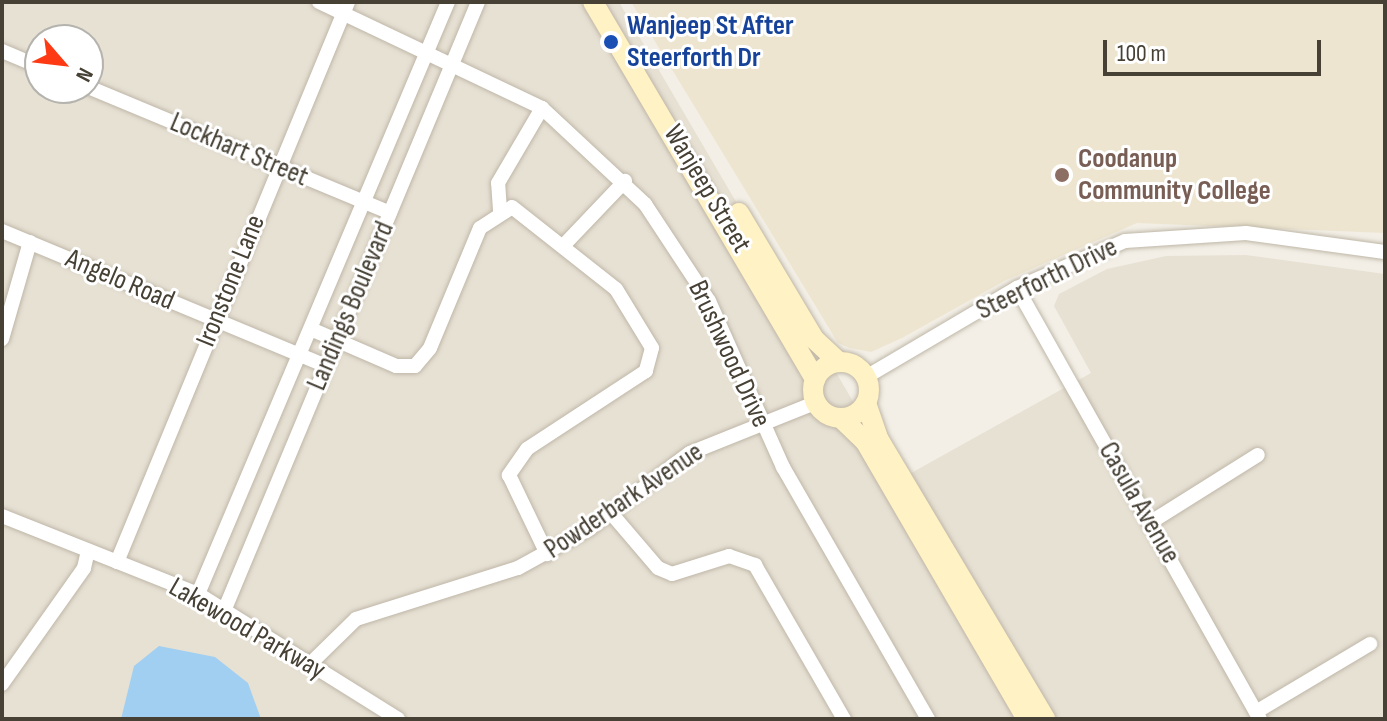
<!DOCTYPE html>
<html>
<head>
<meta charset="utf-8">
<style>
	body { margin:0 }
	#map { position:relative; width:1387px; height:721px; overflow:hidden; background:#f3efe6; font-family:"Sofia Sans Condensed",sans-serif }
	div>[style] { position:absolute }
	.residential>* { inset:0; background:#e7e1d4 }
	.education>* { inset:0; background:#ede5cf }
	.water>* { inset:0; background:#a1cff1 }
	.roads { filter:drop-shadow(0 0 2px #bfb7a8) drop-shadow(0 0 2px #bfb7a8) }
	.street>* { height:14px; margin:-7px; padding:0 7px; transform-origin:7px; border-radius:7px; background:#fff }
	.secondary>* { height:20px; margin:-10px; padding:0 10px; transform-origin:10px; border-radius:10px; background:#fff2c4 }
	.secondary>.ring { margin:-10px; padding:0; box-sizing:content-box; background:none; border:20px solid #fff2c4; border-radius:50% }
	.dots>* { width:22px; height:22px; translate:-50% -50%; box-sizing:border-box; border:4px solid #fff; border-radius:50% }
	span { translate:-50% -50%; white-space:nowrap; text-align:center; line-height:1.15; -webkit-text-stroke:6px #fff; paint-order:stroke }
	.transit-label { font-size:28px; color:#164399; font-weight:700 }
	.left { translate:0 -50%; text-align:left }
	.street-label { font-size:28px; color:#464035 }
	.education-label { font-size:28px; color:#785e54; font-weight:700 }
	.frame { position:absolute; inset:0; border:4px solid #464035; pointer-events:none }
	.north { position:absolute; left:24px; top:24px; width:80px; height:80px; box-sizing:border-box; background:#fff; border:2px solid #b5b3ae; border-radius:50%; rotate:118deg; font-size:22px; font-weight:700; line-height:32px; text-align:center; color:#464035 }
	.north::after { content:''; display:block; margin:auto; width:28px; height:36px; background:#fd3a13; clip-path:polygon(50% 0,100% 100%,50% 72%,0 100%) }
	.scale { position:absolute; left:1103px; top:40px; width:218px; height:36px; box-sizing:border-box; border:4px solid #464035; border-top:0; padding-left:10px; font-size:24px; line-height:28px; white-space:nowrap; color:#464035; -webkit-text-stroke:6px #fff; paint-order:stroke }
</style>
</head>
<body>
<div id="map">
	<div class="residential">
		<i style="clip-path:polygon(evenodd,2px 2px,619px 2px,1039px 719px,2px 719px,2px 2px,40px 40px,88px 40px,88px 88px,40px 88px,40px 40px)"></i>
		<i style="clip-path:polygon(1246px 255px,1385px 274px,1385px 719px,1044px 719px,904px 477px,1091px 373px,1054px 306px,1059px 294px,1107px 269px,1166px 256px)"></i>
	</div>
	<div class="education">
		<i style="clip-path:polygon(631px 2px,1385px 2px,1385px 233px,1137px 223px,1006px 280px,902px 338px,871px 352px,850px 348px,838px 343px)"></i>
	</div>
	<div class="water">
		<i style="clip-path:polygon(159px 646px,215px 657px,248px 683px,261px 719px,121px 719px,134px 666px)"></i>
	</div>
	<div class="roads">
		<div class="street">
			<i style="left:319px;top:2px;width:247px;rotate:25.4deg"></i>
			<i style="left:542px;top:108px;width:141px;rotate:43deg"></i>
			<i style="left:645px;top:204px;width:116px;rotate:56.6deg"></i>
			<i style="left:709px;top:301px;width:182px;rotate:66deg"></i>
			<i style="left:783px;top:467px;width:291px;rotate:60.1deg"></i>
			<i style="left:2px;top:51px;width:41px;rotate:22.8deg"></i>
			<i style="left:88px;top:87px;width:327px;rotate:22.6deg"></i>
			<i style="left:500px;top:210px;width:27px;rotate:-94deg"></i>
			<i style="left:498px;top:183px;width:87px;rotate:-59.6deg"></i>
			<i style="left:2px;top:231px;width:351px;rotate:22.6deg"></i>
			<i style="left:563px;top:246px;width:90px;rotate:-46.4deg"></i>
			<i style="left:1017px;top:288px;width:495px;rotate:60.6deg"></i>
			<i style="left:313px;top:330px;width:90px;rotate:23.4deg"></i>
			<i style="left:396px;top:366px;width:19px"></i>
			<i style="left:415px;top:366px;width:23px;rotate:-50deg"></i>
			<i style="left:430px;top:348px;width:130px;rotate:-67.4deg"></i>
			<i style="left:480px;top:228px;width:38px;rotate:-33deg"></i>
			<i style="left:512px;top:207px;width:132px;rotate:38.3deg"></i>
			<i style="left:616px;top:289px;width:69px;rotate:58.6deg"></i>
			<i style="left:652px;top:348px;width:24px;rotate:105deg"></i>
			<i style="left:646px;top:371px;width:142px;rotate:146.8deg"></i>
			<i style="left:527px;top:449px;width:32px;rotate:125deg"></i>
			<i style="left:509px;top:475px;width:88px;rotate:64.3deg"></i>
			<i style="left:2px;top:339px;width:101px;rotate:-73.9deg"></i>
			<i style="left:866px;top:377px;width:175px;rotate:-30.5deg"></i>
			<i style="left:1017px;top:288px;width:118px;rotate:-23.5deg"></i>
			<i style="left:1125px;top:241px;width:121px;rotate:-3.8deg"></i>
			<i style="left:1246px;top:233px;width:140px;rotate:7.8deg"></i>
			<i style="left:611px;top:513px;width:72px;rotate:49.5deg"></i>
			<i style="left:658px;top:568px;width:15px;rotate:23deg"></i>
			<i style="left:672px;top:574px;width:60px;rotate:-17.5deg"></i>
			<i style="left:729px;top:556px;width:28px;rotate:19deg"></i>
			<i style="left:755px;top:565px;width:178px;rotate:60deg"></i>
			<i style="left:2px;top:516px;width:211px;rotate:21.7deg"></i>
			<i style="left:198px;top:594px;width:236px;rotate:32deg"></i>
			<i style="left:1151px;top:522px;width:126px;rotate:-32.1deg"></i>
			<i style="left:117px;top:562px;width:606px;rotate:-67.58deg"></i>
			<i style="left:198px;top:594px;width:643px;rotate:-67.11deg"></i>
			<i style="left:224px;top:611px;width:660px;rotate:-67.36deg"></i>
			<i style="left:310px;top:664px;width:64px;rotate:-44.4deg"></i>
			<i style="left:356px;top:619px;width:170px;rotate:-17.5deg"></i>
			<i style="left:518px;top:568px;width:81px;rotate:-28.8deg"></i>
			<i style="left:589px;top:529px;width:126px;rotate:-37deg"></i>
			<i style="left:690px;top:453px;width:135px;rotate:-21.8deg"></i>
			<i style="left:2px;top:684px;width:142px;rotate:-54.7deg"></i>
			<i style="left:84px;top:568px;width:18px;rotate:-77deg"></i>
			<i style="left:1256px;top:712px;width:133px;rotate:-30.8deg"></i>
		</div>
		<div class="secondary">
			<i style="left:593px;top:2px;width:438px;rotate:59.5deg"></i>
			<i style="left:739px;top:213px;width:147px;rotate:59.2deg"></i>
			<i style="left:814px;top:339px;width:33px;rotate:43deg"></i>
			<i class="ring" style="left:813px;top:362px;width:36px;height:36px"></i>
			<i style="left:866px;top:403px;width:39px;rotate:71deg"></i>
			<i style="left:879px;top:440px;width:325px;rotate:59.2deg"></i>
			<i style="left:842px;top:419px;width:32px;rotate:44deg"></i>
			<i style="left:865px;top:441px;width:322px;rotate:59.8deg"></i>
		</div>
	</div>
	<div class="dots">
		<i style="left:611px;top:42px;background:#1a4fb4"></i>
		<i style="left:1062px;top:175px;background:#8d6e63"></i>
	</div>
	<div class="transit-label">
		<span class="left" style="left:627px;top:42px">Wanjeep St After<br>Steerforth Dr</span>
	</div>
	<div class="street-label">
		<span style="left:239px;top:150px;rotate:23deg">Lockhart Street</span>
		<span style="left:707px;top:189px;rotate:59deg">Wanjeep Street</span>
		<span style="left:1047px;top:279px;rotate:-26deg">Steerforth Drive</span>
		<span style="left:120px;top:280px;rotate:23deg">Angelo Road</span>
		<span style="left:231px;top:281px;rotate:-68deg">Ironstone Lane</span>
		<span style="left:351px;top:306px;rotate:-67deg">Landings Boulevard</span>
		<span style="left:729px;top:354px;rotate:65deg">Brushwood Drive</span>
		<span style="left:624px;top:501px;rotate:-34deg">Powderbark Avenue</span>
		<span style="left:1139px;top:503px;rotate:60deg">Casula Avenue</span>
		<span style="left:247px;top:629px;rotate:30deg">Lakewood Parkway</span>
	</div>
	<div class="education-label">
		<span class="left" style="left:1078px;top:175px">Coodanup<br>Community College</span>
	</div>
	<div class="frame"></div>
	<div class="north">N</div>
	<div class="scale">100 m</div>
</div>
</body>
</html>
